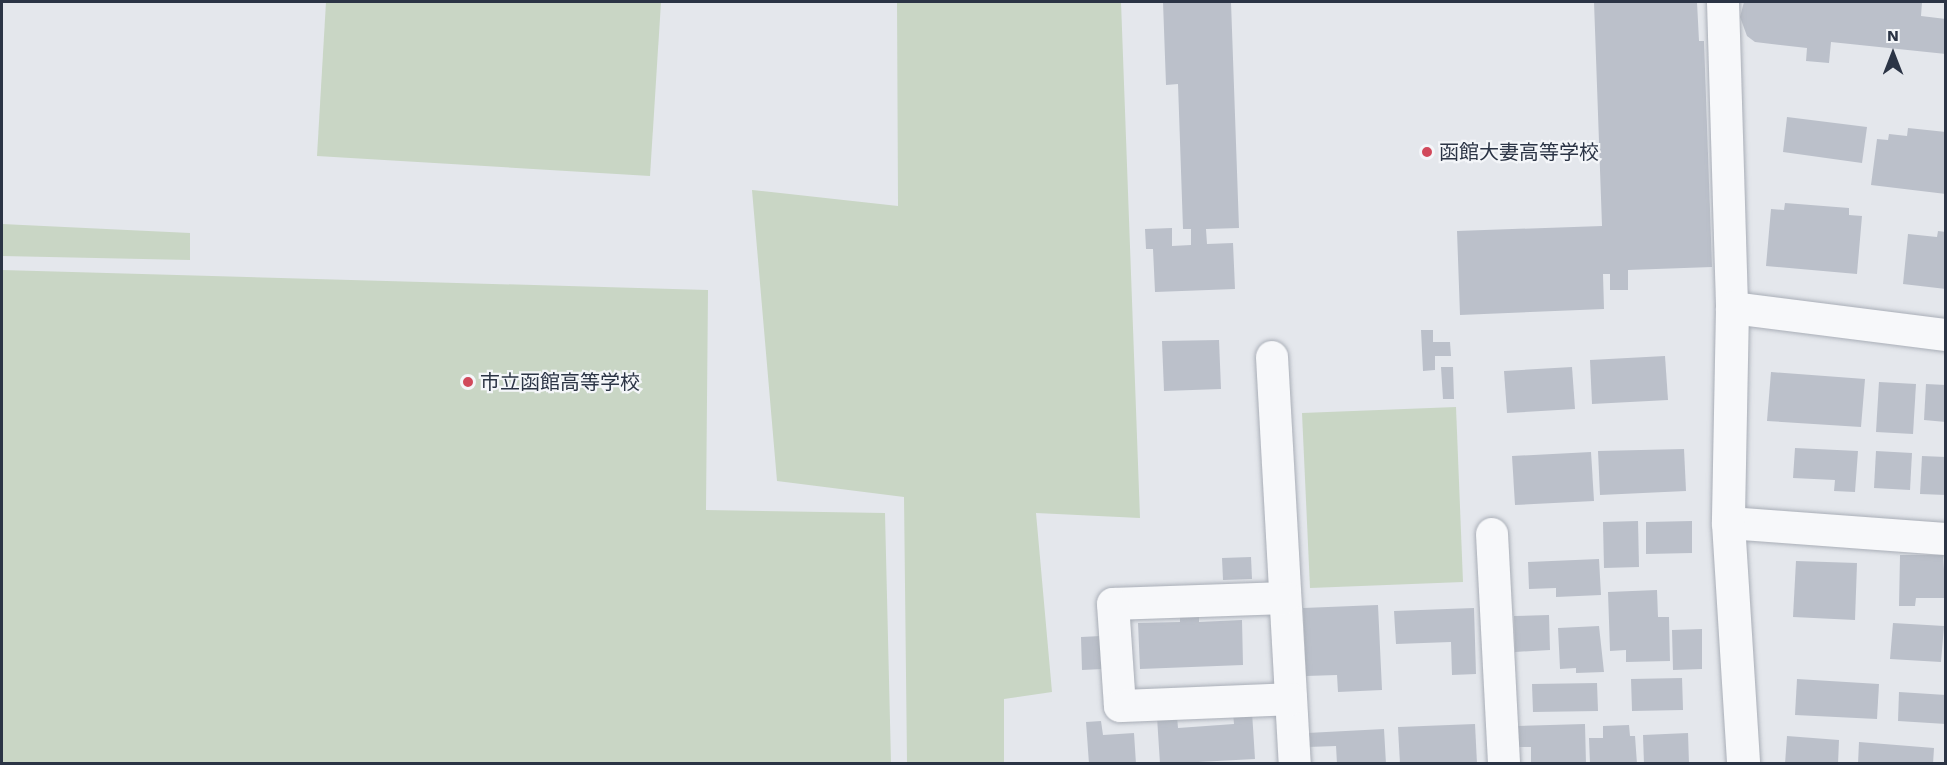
<!DOCTYPE html>
<html>
<head>
<meta charset="utf-8">
<style>
	body { margin:0 }
	#map { position:relative; width:1947px; height:765px; overflow:hidden; background:#e4e7ec; font-family:"Work Sans","Noto Sans JP",sans-serif }
	div>[style] { position:absolute }
	.green>* { inset:0; background:#c9d6c5 }
	.building>* { inset:0; background:#bbc0ca }
	.roads { filter:drop-shadow(0 0 2px #a9aeb7) drop-shadow(0 0 2px #a9aeb7) }
	.minor>* { height:32px; margin:-16px; padding:0 16px; transform-origin:16px; border-radius:16px; background:#f7f8fa }
	.tertiary>* { height:33px; margin:-16.5px; padding:0 16.5px; transform-origin:16.5px; border-radius:16.5px; background:#f7f8fa }
	.dots>* { width:16px; height:16px; translate:-50% -50%; box-sizing:border-box; border:3px solid #f4f6f9; border-radius:50% }
	span { translate:-50% -50%; white-space:nowrap; text-align:center; line-height:1.15; -webkit-text-stroke:4.5px #f4f6f9; paint-order:stroke }
	.poi-label { font-size:20px; color:#2b3445 }
	.left { translate:0 -50%; text-align:left }
	.frame { position:absolute; inset:0; border:3px solid #2b3445; pointer-events:none }
	.north { position:absolute; left:1863px; top:24px; width:60px; height:60px; -webkit-text-stroke:4px #f4f6f9; paint-order:stroke; rotate:0deg; font-size:16px; font-weight:700; line-height:24px; text-align:center; color:#2b3445 }
	.north::after { content:''; display:block; margin:auto; width:21px; height:27px; background:#2b3445; clip-path:polygon(50% 0,100% 100%,50% 72%,0 100%) }
</style>
</head>
<body>
<div id="map">
	<div class="green">
		<i style="clip-path:polygon(326px 2px,661px 2px,650px 176px,317px 156px)"></i>
		<i style="clip-path:polygon(897px 2px,1121px 2px,1140px 518px,1036px 513px,1052px 692px,1004px 699px,1004px 763px,907px 763px,904px 497px,777px 481px,752px 190px,898px 206px)"></i>
		<i style="clip-path:polygon(2px 224px,190px 233px,190px 260px,2px 256px)"></i>
		<i style="clip-path:polygon(2px 270px,708px 290px,706px 510px,885px 513px,891px 763px,2px 763px)"></i>
		<i style="clip-path:polygon(1456px 407px,1463px 582px,1310px 588px,1302px 413px)"></i>
	</div>
	<div class="building">
		<i style="clip-path:polygon(1163px 2px,1231px 2px,1239px 228px,1206px 229px,1207px 244px,1233px 243px,1235px 289px,1155px 292px,1153px 249px,1146px 249px,1145px 229px,1172px 228px,1172px 246px,1191px 245px,1191px 229px,1183px 229px,1178px 84px,1166px 85px)"></i>
		<i style="clip-path:polygon(1594px 2px,1697px 2px,1699px 41px,1704px 41px,1712px 267px,1628px 270px,1628px 290px,1610px 290px,1610px 274px,1603px 274px,1604px 309px,1460px 315px,1457px 231px,1602px 226px)"></i>
		<i style="clip-path:polygon(1744px 2px,1922px 2px,1921px 16px,1946px 19px,1946px 54px,1831px 42px,1829px 63px,1806px 61px,1807px 48px,1755px 42px,1747px 36px,1740px 17px)"></i>
		<i style="clip-path:polygon(1787px 117px,1867px 127px,1862px 163px,1783px 152px)"></i>
		<i style="clip-path:polygon(1908px 128px,1946px 132px,1946px 194px,1871px 185px,1877px 139px,1888px 140px,1889px 134px,1907px 136px)"></i>
		<i style="clip-path:polygon(1785px 203px,1849px 208px,1849px 215px,1862px 216px,1857px 274px,1766px 266px,1771px 209px,1784px 210px)"></i>
		<i style="clip-path:polygon(1938px 231px,1946px 232px,1946px 289px,1903px 284px,1908px 234px,1937px 237px)"></i>
		<i style="clip-path:polygon(1421px 330px,1433px 330px,1433px 342px,1450px 342px,1451px 356px,1435px 356px,1435px 370px,1423px 371px)"></i>
		<i style="clip-path:polygon(1219px 340px,1221px 389px,1164px 391px,1162px 341px)"></i>
		<i style="clip-path:polygon(1665px 356px,1668px 400px,1592px 404px,1590px 360px)"></i>
		<i style="clip-path:polygon(1441px 367px,1453px 367px,1454px 399px,1443px 399px)"></i>
		<i style="clip-path:polygon(1572px 367px,1575px 409px,1507px 413px,1504px 371px)"></i>
		<i style="clip-path:polygon(1771px 372px,1865px 379px,1861px 427px,1767px 421px)"></i>
		<i style="clip-path:polygon(1879px 382px,1916px 384px,1913px 434px,1876px 432px)"></i>
		<i style="clip-path:polygon(1926px 384px,1946px 385px,1946px 422px,1924px 420px)"></i>
		<i style="clip-path:polygon(1795px 448px,1858px 451px,1855px 492px,1834px 491px,1835px 480px,1793px 478px)"></i>
		<i style="clip-path:polygon(1684px 449px,1686px 491px,1600px 495px,1598px 451px)"></i>
		<i style="clip-path:polygon(1876px 451px,1912px 453px,1910px 490px,1874px 488px)"></i>
		<i style="clip-path:polygon(1591px 452px,1594px 501px,1515px 505px,1512px 456px)"></i>
		<i style="clip-path:polygon(1922px 456px,1946px 457px,1946px 495px,1920px 494px)"></i>
		<i style="clip-path:polygon(1638px 521px,1639px 567px,1604px 568px,1603px 522px)"></i>
		<i style="clip-path:polygon(1692px 521px,1692px 553px,1646px 554px,1646px 522px)"></i>
		<i style="clip-path:polygon(1900px 555px,1943px 555px,1946px 598px,1916px 598px,1915px 606px,1899px 606px)"></i>
		<i style="clip-path:polygon(1251px 557px,1252px 579px,1223px 580px,1222px 558px)"></i>
		<i style="clip-path:polygon(1599px 559px,1601px 595px,1556px 597px,1556px 588px,1529px 589px,1528px 562px)"></i>
		<i style="clip-path:polygon(1796px 561px,1857px 563px,1855px 620px,1793px 617px)"></i>
		<i style="clip-path:polygon(1657px 590px,1658px 617px,1669px 617px,1670px 661px,1626px 662px,1626px 650px,1610px 651px,1608px 592px)"></i>
		<i style="clip-path:polygon(1378px 605px,1382px 690px,1338px 692px,1337px 675px,1306px 676px,1303px 608px)"></i>
		<i style="clip-path:polygon(1474px 608px,1476px 674px,1452px 675px,1451px 642px,1396px 644px,1394px 611px)"></i>
		<i style="clip-path:polygon(1199px 611px,1199px 622px,1242px 620px,1243px 665px,1140px 669px,1138px 623px,1180px 622px,1180px 612px)"></i>
		<i style="clip-path:polygon(1549px 615px,1550px 650px,1515px 652px,1514px 616px)"></i>
		<i style="clip-path:polygon(1893px 623px,1944px 626px,1941px 662px,1890px 659px)"></i>
		<i style="clip-path:polygon(1599px 626px,1604px 672px,1576px 673px,1576px 668px,1560px 669px,1558px 628px)"></i>
		<i style="clip-path:polygon(1702px 629px,1702px 669px,1673px 670px,1672px 630px)"></i>
		<i style="clip-path:polygon(1101px 636px,1103px 669px,1082px 670px,1081px 637px)"></i>
		<i style="clip-path:polygon(1682px 678px,1683px 710px,1632px 711px,1631px 679px)"></i>
		<i style="clip-path:polygon(1797px 679px,1879px 684px,1877px 719px,1795px 715px)"></i>
		<i style="clip-path:polygon(1597px 683px,1598px 711px,1533px 712px,1532px 684px)"></i>
		<i style="clip-path:polygon(1899px 692px,1946px 695px,1946px 724px,1898px 721px)"></i>
		<i style="clip-path:polygon(1252px 712px,1255px 759px,1160px 764px,1157px 717px,1177px 716px,1178px 728px,1234px 724px,1233px 713px)"></i>
		<i style="clip-path:polygon(1101px 721px,1103px 735px,1134px 733px,1136px 764px,1089px 764px,1086px 722px)"></i>
		<i style="clip-path:polygon(1475px 724px,1477px 764px,1400px 764px,1398px 727px)"></i>
		<i style="clip-path:polygon(1585px 724px,1586px 764px,1531px 762px,1531px 747px,1517px 747px,1517px 726px)"></i>
		<i style="clip-path:polygon(1629px 725px,1630px 736px,1635px 736px,1637px 764px,1590px 764px,1589px 738px,1603px 738px,1603px 726px)"></i>
		<i style="clip-path:polygon(1384px 729px,1386px 764px,1337px 764px,1336px 746px,1308px 747px,1307px 733px)"></i>
		<i style="clip-path:polygon(1688px 733px,1689px 764px,1644px 764px,1643px 735px)"></i>
		<i style="clip-path:polygon(1787px 736px,1839px 740px,1838px 764px,1785px 764px)"></i>
		<i style="clip-path:polygon(1859px 742px,1934px 748px,1933px 764px,1858px 764px)"></i>
	</div>
	<div class="roads">
		<div class="minor">
			<i style="left:1723px;top:2px;width:306px;rotate:88.3deg"></i>
			<i style="left:1732px;top:308px;width:216px;rotate:7.2deg"></i>
			<i style="left:1272px;top:357px;width:408px;rotate:86.8deg"></i>
			<i style="left:1728px;top:523px;width:219px;rotate:4.2deg"></i>
			<i style="left:1492px;top:534px;width:230px;rotate:87deg"></i>
			<i style="left:1285px;top:598px;width:172px;rotate:178deg"></i>
			<i style="left:1113px;top:604px;width:102px;rotate:86.1deg"></i>
			<i style="left:1120px;top:706px;width:171px;rotate:-2.3deg"></i>
		</div>
		<div class="tertiary">
			<i style="left:1732px;top:308px;width:215px;rotate:91.1deg"></i>
			<i style="left:1728px;top:523px;width:241px;rotate:86.4deg"></i>
		</div>
	</div>
	<div class="dots">
		<i style="left:1427px;top:152px;background:#d1495b"></i>
		<i style="left:468px;top:382px;background:#d1495b"></i>
	</div>
	<div class="poi-label">
		<span class="left" style="left:1439px;top:152px">函館大妻高等学校</span>
		<span class="left" style="left:480px;top:382px">市立函館高等学校</span>
	</div>
	<div class="frame"></div>
	<div class="north">N</div>
</div>
</body>
</html>
